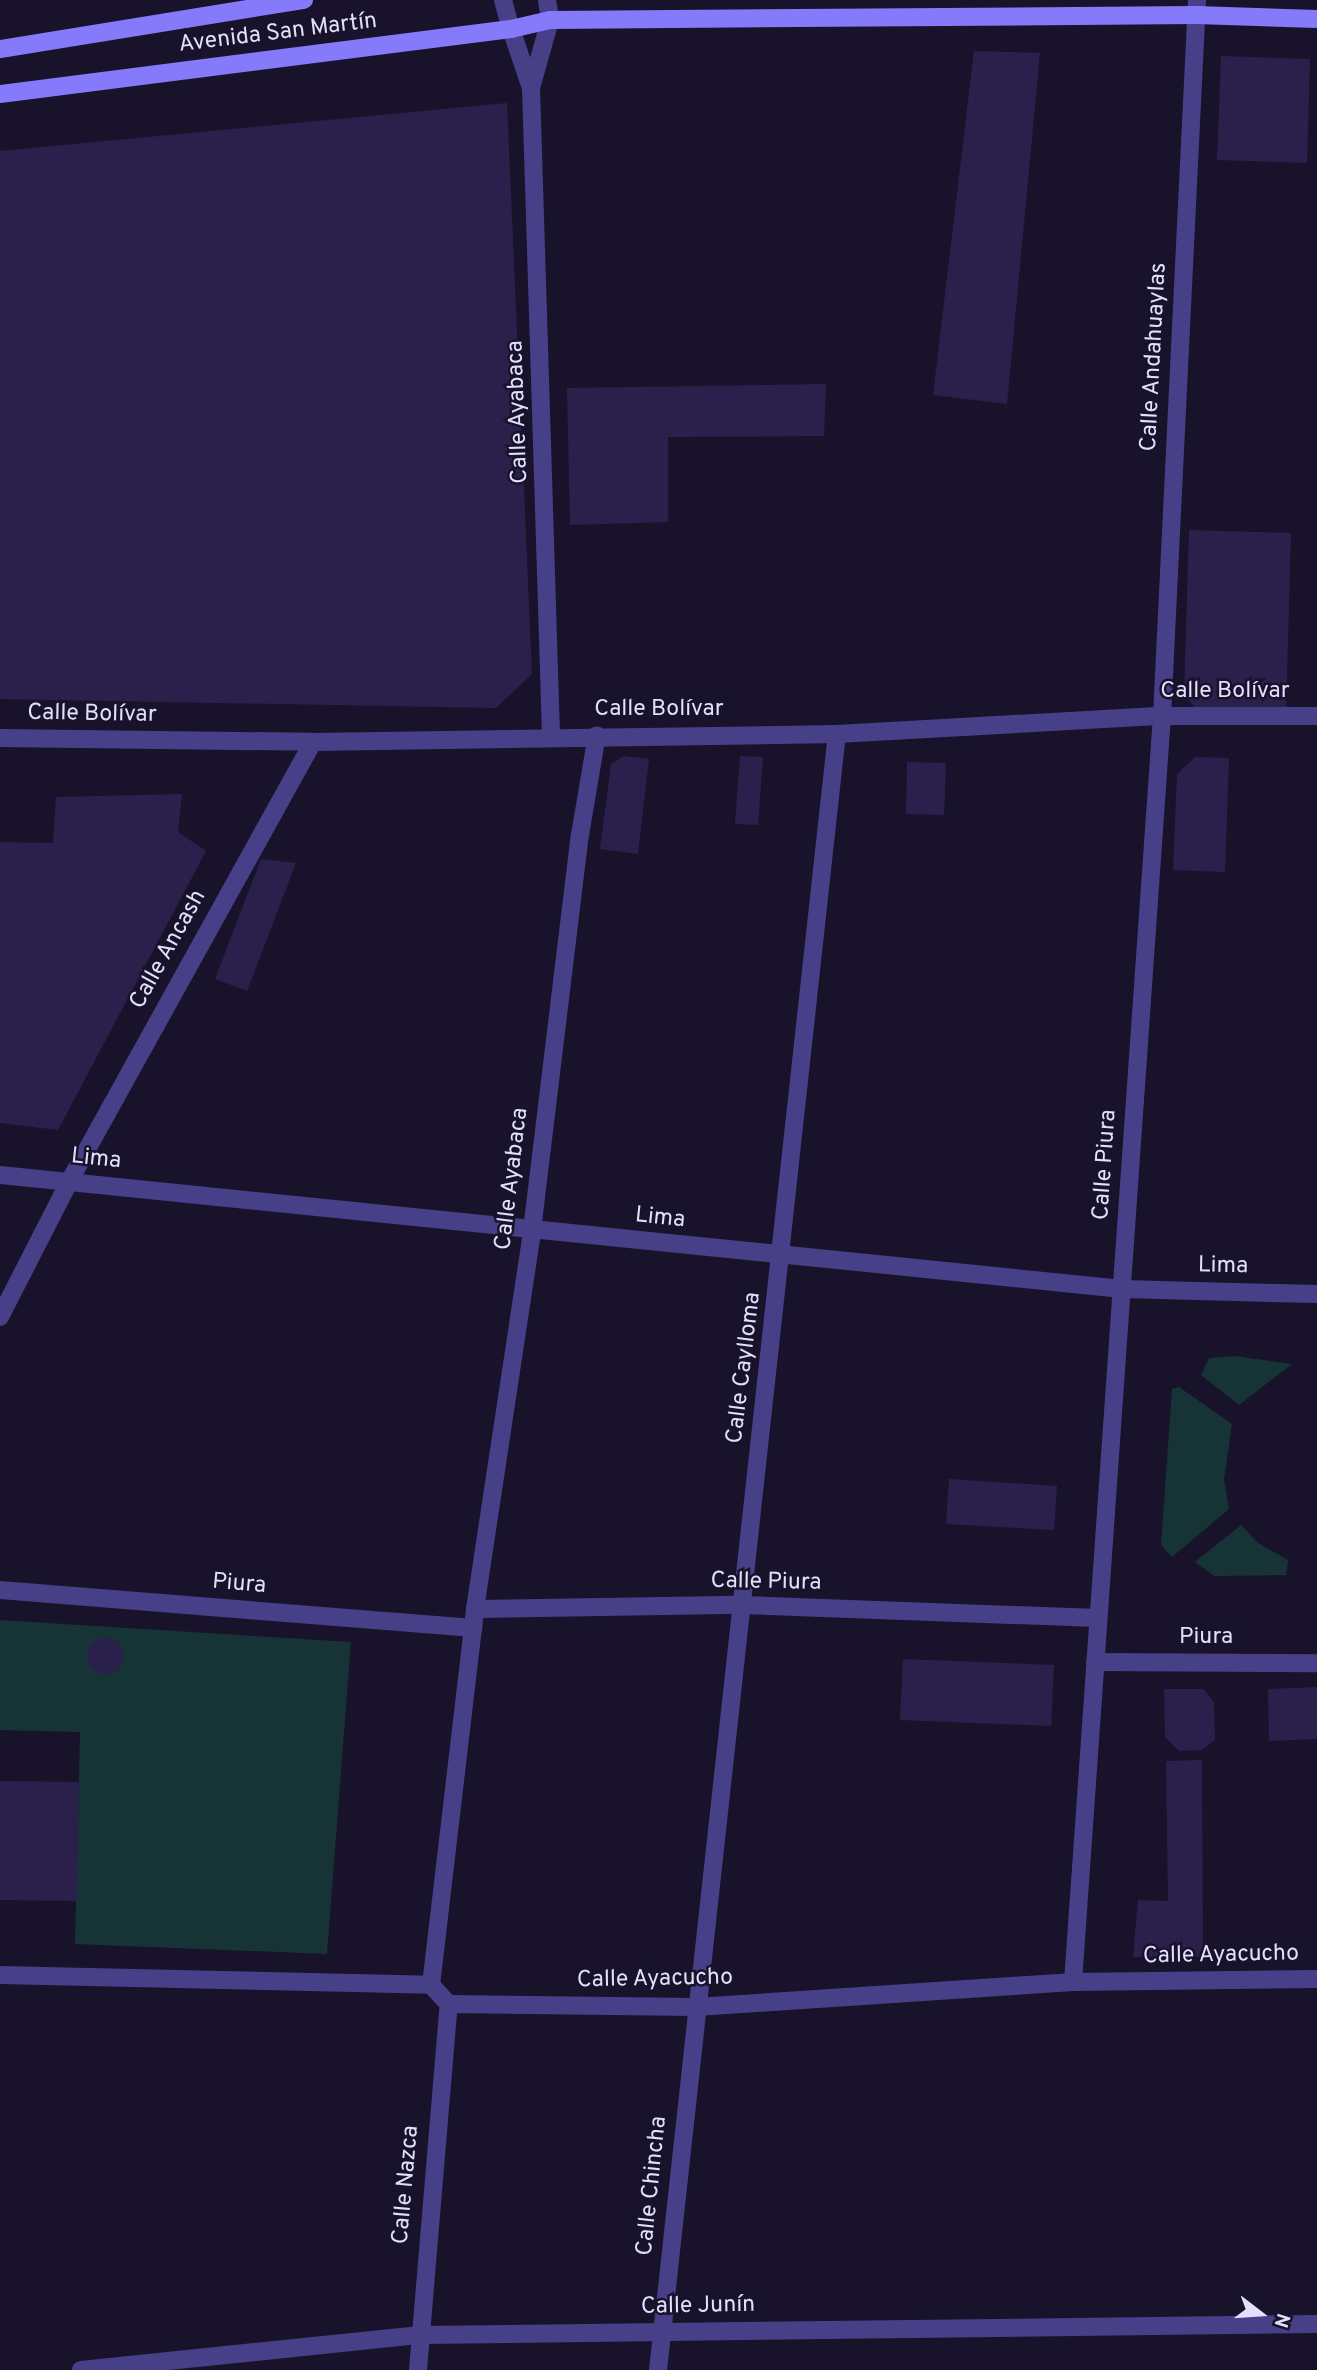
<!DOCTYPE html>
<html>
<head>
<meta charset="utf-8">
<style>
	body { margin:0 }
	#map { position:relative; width:1317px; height:2370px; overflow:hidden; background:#18132b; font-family:Overpass,sans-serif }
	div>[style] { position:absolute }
	.green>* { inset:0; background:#163435 }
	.building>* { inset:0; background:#2b204c }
	.round { border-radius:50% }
	.pedestrian>* { height:18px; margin:-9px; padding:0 9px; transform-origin:9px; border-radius:9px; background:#474088 }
	.minor>* { height:18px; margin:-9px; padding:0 9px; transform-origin:9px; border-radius:9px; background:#474088 }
	.tertiary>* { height:18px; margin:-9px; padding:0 9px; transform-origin:9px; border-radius:9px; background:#474088 }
	.secondary>* { height:18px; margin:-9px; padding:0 9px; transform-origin:9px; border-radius:9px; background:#857af9 }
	span { translate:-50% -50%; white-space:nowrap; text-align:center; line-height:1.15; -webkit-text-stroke:5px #18132b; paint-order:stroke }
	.street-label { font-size:23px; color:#e4dffe }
	.north { position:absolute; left:1226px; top:2279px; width:70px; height:70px; -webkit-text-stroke:5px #18132b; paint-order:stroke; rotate:107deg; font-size:19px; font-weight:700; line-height:28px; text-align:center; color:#e4dffe }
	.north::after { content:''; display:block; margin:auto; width:24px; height:32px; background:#e4dffe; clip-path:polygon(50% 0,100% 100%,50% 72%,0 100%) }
</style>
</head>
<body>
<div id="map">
	<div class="green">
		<i style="clip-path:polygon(1235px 1356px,1292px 1364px,1239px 1405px,1201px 1375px,1209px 1358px)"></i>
		<i style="clip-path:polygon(1179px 1387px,1232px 1424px,1224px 1480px,1229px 1509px,1172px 1557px,1161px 1545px,1172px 1389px)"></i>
		<i style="clip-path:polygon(1241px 1525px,1258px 1543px,1288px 1560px,1286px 1575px,1214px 1576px,1195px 1562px)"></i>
		<i style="clip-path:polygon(0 1620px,351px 1642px,327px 1954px,75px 1944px,80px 1732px,0 1730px)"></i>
	</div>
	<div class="building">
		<i style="clip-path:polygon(974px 51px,1040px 53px,1007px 404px,933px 395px)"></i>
		<i style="clip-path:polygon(1221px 56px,1310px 59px,1307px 163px,1217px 160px)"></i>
		<i style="clip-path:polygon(507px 103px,532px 674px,496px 708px,0 699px,0 151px)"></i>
		<i style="clip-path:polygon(826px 384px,824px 436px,668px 437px,668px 522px,570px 525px,567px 388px)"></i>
		<i style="clip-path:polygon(1189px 530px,1291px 533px,1286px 710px,1196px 708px,1184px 695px)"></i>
		<i style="clip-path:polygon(624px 756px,649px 759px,638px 854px,600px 849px,611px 764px)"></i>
		<i style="clip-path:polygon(740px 756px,763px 757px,758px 825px,735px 824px)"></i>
		<i style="clip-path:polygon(1195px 757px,1229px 758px,1225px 872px,1173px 870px,1177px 774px)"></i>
		<i style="clip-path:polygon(907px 762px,946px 763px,944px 815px,906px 814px)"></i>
		<i style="clip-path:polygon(182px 794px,178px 832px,206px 851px,58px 1130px,0 1123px,0 842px,53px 843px,56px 797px)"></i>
		<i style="clip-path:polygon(261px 859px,296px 863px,247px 991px,215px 979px)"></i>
		<i style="clip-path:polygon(949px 1479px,1057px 1486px,1054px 1530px,946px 1524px)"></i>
		<i class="round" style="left:87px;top:1638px;width:36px;height:36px"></i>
		<i style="clip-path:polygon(903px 1659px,1054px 1665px,1051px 1726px,900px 1720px)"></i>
		<i style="clip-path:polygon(1317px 1687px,1317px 1739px,1269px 1741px,1268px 1689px)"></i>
		<i style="clip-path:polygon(1164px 1689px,1203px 1689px,1214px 1702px,1215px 1740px,1202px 1750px,1179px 1751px,1165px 1737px)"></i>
		<i style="clip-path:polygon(1202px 1760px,1203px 1957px,1133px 1957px,1138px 1900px,1168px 1901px,1166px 1761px)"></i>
		<i style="clip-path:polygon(0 1781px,79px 1782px,77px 1901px,0 1900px)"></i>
	</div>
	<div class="pedestrian">
		<i style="left:475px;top:1609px;width:266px;rotate:-0.9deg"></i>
		<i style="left:741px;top:1605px;width:357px;rotate:2.1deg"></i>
	</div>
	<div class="minor">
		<i style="left:550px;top:20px;width:71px;rotate:105.6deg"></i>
		<i style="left:531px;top:88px;width:647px;rotate:88.23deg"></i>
		<i style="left:511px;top:29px;width:62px;rotate:71.3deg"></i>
		<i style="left:0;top:738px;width:313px;rotate:0.7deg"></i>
		<i style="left:313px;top:742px;width:524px;rotate:-0.87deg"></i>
		<i style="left:837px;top:734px;width:325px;rotate:-3.2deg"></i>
		<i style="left:1162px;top:716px;width:155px"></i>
		<i style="left:0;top:1175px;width:1128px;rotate:5.8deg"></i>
		<i style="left:1122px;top:1289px;width:195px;rotate:1.5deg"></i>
		<i style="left:0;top:1317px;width:152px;rotate:-62.9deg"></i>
		<i style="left:69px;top:1182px;width:503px;rotate:-60.99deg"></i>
		<i style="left:0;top:1590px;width:475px;rotate:4.6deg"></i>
		<i style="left:1095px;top:1662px;width:222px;rotate:0.3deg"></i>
		<i style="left:0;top:1975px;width:431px;rotate:1.3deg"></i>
		<i style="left:431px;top:1985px;width:26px;rotate:47deg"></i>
		<i style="left:449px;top:2004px;width:247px;rotate:0.7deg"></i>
		<i style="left:696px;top:2007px;width:378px;rotate:-3.8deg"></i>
		<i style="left:1073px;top:1982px;width:244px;rotate:-0.7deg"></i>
		<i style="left:1073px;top:1982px;width:1269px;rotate:-85.98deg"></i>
		<i style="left:1162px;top:716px;width:717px;rotate:-87.2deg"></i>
		<i style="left:431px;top:1985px;width:379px;rotate:-83.3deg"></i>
		<i style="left:475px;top:1609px;width:383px;rotate:-81.4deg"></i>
		<i style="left:532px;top:1230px;width:398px;rotate:-83.1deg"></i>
		<i style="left:580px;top:835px;width:101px;rotate:-80.4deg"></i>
		<i style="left:81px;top:2370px;width:339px;rotate:-5.9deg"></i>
		<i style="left:418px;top:2335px;width:899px;rotate:-0.7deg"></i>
		<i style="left:418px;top:2370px;width:367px;rotate:-85.2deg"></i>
		<i style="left:658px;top:2370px;width:1646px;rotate:-83.76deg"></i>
	</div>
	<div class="tertiary">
		<i style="left:503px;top:0;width:30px;rotate:75deg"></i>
		<i style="left:547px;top:0;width:20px;rotate:81deg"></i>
	</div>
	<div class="secondary">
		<i style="left:0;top:49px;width:308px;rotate:-9.2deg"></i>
		<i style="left:0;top:94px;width:515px;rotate:-7.25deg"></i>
		<i style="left:511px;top:29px;width:40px;rotate:-13deg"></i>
		<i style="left:550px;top:20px;width:646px;rotate:-0.44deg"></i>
		<i style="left:1196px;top:15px;width:121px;rotate:1.9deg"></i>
	</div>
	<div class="street-label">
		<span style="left:278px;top:34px;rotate:-7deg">Avenida San Martín</span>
		<span style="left:1155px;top:357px;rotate:-87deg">Calle Andahuaylas</span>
		<span style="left:519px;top:412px;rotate:-92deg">Calle Ayabaca</span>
		<span style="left:1225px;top:692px">Calle Bolívar</span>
		<span style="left:659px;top:710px">Calle Bolívar</span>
		<span style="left:92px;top:715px;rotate:1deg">Calle Bolívar</span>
		<span style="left:169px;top:950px;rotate:-61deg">Calle Ancash</span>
		<span style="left:96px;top:1160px;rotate:6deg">Lima</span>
		<span style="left:1106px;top:1165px;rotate:-86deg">Calle Piura</span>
		<span style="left:513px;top:1179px;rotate:-83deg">Calle Ayabaca</span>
		<span style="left:660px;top:1219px;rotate:6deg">Lima</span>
		<span style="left:1223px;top:1267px;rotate:1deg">Lima</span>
		<span style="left:745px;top:1368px;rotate:-83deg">Calle Caylloma</span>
		<span style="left:766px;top:1583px;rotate:1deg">Calle Piura</span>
		<span style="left:239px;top:1585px;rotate:5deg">Piura</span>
		<span style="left:1206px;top:1638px">Piura</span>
		<span style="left:1221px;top:1956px;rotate:-1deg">Calle Ayacucho</span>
		<span style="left:655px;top:1980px;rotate:-1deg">Calle Ayacucho</span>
		<span style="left:407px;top:2185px;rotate:-85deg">Calle Nazca</span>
		<span style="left:653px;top:2186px;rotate:-84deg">Calle Chincha</span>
		<span style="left:698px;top:2307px;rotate:-1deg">Calle Junín</span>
	</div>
	<div class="north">N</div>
</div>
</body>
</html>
